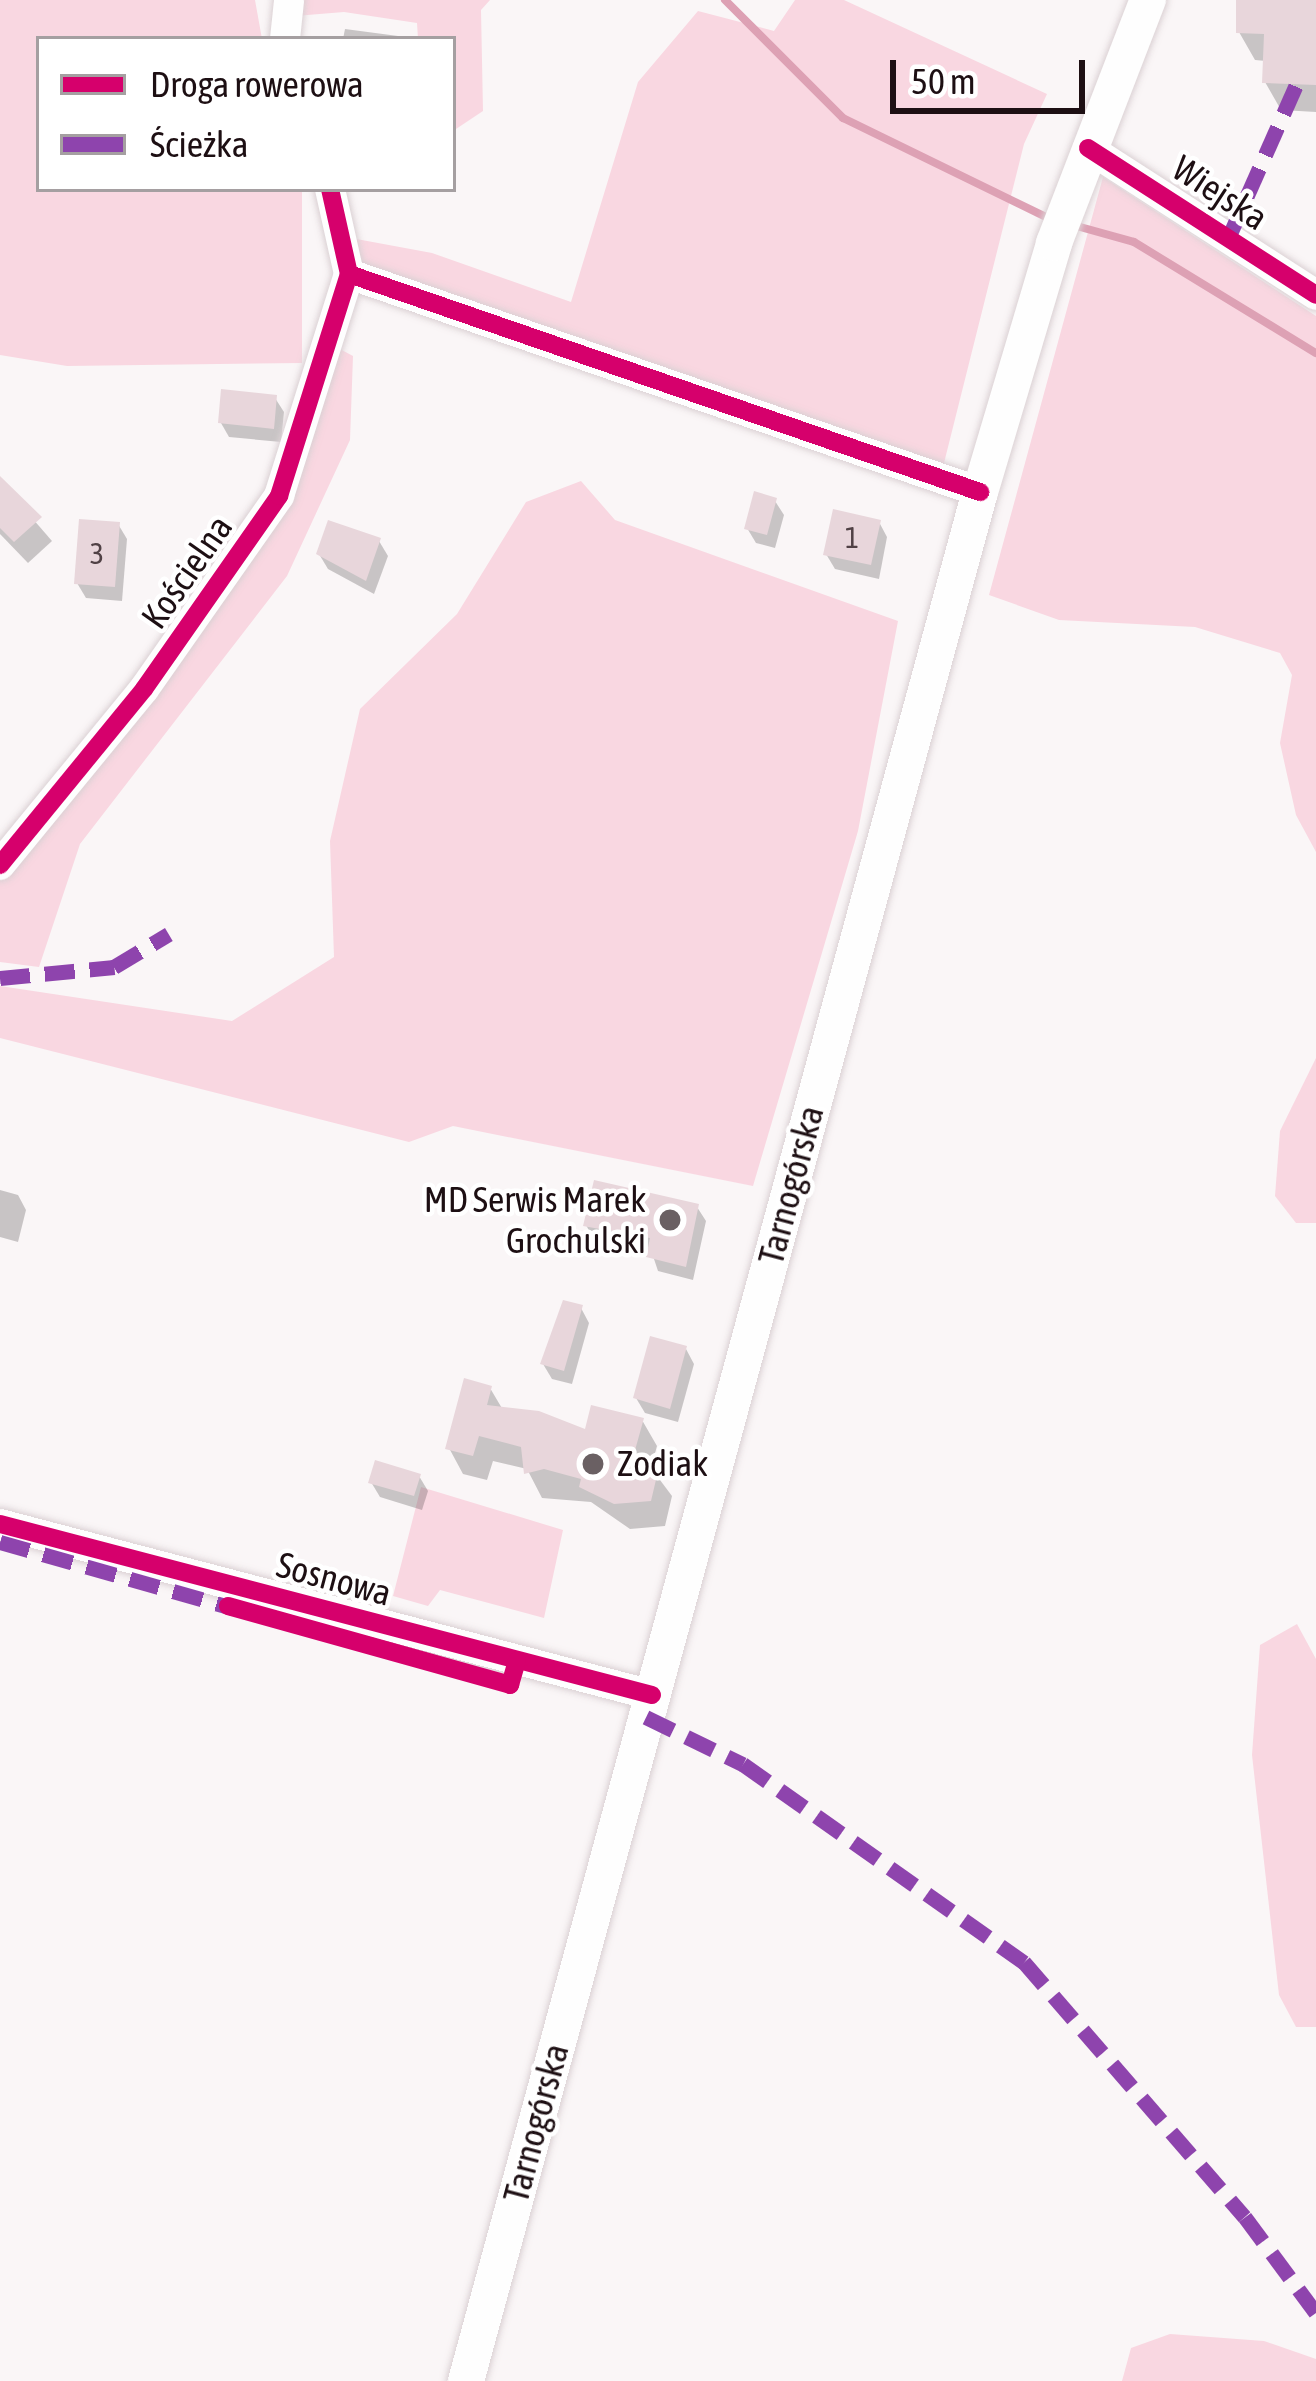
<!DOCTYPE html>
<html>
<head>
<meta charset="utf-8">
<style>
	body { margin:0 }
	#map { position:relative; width:1316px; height:2381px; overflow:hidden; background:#faf6f7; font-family:"Asap Condensed",sans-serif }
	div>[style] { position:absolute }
	.green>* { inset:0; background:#f9d7e1 }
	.shadow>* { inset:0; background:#0003 }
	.stream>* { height:8px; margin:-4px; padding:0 4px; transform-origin:4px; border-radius:4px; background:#dda1b4 }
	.building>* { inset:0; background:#e8d6db }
	.roads { filter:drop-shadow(0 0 3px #dbd1d4) drop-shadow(0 0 3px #dbd1d4) }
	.minor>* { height:30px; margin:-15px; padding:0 15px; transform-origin:15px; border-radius:15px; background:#fefefe }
	.major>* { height:36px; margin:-18px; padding:0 18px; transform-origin:18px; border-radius:18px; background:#fefefe }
	.quiet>* { height:15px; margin-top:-7.5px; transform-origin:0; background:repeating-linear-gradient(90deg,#8e44ad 0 30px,transparent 0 45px) }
	.cycleway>* { height:18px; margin:-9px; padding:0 9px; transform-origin:9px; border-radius:9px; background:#d6006c }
	.dots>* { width:33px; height:33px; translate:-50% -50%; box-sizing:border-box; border:6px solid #fff; border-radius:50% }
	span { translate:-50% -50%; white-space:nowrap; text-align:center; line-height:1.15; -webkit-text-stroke:9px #fff; paint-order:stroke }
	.number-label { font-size:30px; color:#504145 }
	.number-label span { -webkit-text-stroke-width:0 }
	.street-label { font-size:36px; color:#1d0f13 }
	.poi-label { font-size:36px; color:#1d0f13 }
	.right { translate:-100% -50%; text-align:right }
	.left { translate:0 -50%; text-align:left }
	.legend { position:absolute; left:36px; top:36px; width:420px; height:156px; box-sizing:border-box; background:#fff; border:3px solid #a59fa1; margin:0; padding:15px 21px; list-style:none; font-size:36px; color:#1d0f13 }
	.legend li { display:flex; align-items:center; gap:24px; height:60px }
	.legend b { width:60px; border:3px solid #a59fa1 }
	.scale { position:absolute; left:890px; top:60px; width:195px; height:54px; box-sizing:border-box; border:6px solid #1d0f13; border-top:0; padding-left:15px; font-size:36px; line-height:42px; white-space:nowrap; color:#1d0f13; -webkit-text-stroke:9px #fff; paint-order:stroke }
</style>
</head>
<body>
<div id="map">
	<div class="green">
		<i style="clip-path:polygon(0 0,255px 0,262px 39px,39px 39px,39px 189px,302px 189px,302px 363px,67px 366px,0 355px)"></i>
		<i style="clip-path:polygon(297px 0,490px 0,481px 10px,483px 111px,453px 131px,453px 39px,418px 39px,417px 23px,344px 12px,295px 16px)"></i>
		<i style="clip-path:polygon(795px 0,844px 0,1047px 94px,1024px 144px,943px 467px,356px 271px,351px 238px,432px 253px,571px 302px,638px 82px,698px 11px,774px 31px)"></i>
		<i style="clip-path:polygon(1103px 177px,1316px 316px,1316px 852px,1296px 815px,1280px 743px,1292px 675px,1280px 653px,1195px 627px,1059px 620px,989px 595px)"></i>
		<i style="clip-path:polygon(323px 340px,353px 356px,350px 440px,287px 576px,80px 844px,39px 967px,0 962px,0 865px,279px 496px)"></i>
		<i style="clip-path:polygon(581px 481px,615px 520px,898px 621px,858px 831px,753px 1186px,453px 1126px,409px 1142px,0 1038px,0 986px,232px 1021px,334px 957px,330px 841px,360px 709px,457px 614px,526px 502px)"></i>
		<i style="clip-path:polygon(1316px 1058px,1316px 1223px,1296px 1223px,1275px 1196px,1280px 1131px)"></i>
		<i style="clip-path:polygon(421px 1487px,563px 1530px,544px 1618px,440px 1590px,428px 1606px,393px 1596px)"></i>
		<i style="clip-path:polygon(1297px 1624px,1316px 1659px,1316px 2027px,1296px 2027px,1279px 1995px,1252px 1755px,1260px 1645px)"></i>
		<i style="clip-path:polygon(1170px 2334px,1264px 2341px,1316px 2359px,1316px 2381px,1122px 2381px,1131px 2348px)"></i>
	</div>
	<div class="shadow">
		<i style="clip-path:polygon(1239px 0,1316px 0,1316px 112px,1281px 110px,1265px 82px,1266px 61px,1255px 60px,1239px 32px)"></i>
		<i style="clip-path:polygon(345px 29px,398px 36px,400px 39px,343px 39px)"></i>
		<i style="clip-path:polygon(275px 398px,284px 412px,281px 442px,229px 437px,221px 423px)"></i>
		<i style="clip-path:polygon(0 481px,52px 541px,28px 563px,0 534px)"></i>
		<i style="clip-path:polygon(775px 501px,784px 515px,775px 548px,756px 543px,747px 528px)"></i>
		<i style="clip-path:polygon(879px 522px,887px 537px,879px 579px,835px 569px,826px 554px)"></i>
		<i style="clip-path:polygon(118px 524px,127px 539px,122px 601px,86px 598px,77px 583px)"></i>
		<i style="clip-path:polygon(379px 541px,388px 556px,374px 594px,328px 569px,319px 554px)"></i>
		<i style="clip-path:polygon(0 1190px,18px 1195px,26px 1210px,18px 1242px,0 1237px)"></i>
		<i style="clip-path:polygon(697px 1207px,706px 1221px,693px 1280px,658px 1271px,651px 1250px,594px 1240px,586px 1225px)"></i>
		<i style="clip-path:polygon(581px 1308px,589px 1323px,572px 1384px,552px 1379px,543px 1364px)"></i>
		<i style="clip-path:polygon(686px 1349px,694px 1364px,678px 1422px,645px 1413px,636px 1398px)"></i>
		<i style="clip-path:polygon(490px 1388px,503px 1410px,587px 1433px,642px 1420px,657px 1446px,651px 1468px,672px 1496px,665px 1526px,630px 1529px,591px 1502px,542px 1498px,527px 1469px,493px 1461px,487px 1480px,463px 1474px,449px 1448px)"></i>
		<i style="clip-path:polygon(419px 1476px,428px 1491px,422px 1510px,380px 1497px,371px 1482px)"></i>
	</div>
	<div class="stream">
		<i style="left:725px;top:0;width:167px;rotate:45deg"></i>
		<i style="left:843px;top:118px;width:233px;rotate:26deg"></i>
		<i style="left:1073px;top:225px;width:63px;rotate:15.6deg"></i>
		<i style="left:1134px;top:242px;width:213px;rotate:31.4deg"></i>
	</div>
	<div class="building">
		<i style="clip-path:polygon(1236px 0,1316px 0,1316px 85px,1262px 83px,1264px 34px,1236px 33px)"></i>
		<i style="clip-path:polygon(221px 389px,277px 395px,274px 429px,218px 423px)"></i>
		<i style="clip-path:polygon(0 476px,42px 517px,14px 542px,0 528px)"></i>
		<i style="clip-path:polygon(754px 491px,777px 498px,767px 535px,744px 529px)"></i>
		<i style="clip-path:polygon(833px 509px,881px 520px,871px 565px,823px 555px)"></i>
		<i style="clip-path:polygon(79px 519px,120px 522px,115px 587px,74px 584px)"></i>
		<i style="clip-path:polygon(328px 520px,381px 538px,366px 581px,316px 554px)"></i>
		<i style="clip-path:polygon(594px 1180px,699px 1204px,686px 1267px,646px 1257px,650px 1238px,583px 1226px)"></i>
		<i style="clip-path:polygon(563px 1300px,583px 1305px,564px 1371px,540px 1364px)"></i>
		<i style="clip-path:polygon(650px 1336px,687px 1346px,670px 1409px,633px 1398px)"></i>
		<i style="clip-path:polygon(464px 1378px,492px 1386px,487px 1405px,539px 1411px,585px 1429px,591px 1405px,644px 1418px,632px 1461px,659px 1467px,651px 1501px,614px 1504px,579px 1487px,581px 1479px,544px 1469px,524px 1474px,521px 1447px,479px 1436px,473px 1456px,445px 1449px)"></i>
		<i style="clip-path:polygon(375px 1460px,421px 1474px,414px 1496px,368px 1483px)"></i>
	</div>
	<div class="roads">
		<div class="minor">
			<i style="left:285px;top:39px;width:39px;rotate:-84deg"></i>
			<i style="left:1088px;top:148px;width:271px;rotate:32.8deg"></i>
			<i style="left:349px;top:274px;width:668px;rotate:19.06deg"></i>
			<i style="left:0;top:865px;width:227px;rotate:-50.7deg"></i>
			<i style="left:144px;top:689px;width:236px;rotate:-55deg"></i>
			<i style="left:279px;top:496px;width:233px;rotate:-72.5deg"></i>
			<i style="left:349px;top:274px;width:87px;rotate:-102.6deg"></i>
			<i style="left:0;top:1524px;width:674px;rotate:14.7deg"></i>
		</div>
		<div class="major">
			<i style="left:466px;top:2381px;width:1958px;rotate:-74.78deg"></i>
			<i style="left:980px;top:492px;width:260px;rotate:-73.4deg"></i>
			<i style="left:1054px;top:243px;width:261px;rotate:-68.9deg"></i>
		</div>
	</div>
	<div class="quiet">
		<i style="left:1229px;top:237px;width:171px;rotate:-66.1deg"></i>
		<i style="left:0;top:978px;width:115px;rotate:-5.5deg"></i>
		<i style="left:114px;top:967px;width:64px;rotate:-31deg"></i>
		<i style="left:0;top:1542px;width:243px;rotate:15.8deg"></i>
		<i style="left:646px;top:1717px;width:108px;rotate:25.9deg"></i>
		<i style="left:743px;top:1764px;width:344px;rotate:35.2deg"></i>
		<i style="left:1024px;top:1962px;width:337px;rotate:49.1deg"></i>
		<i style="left:1245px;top:2217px;width:119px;rotate:53.5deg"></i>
	</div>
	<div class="cycleway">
		<i style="left:1088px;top:148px;width:271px;rotate:32.8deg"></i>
		<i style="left:349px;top:274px;width:668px;rotate:19.06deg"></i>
		<i style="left:0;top:865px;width:227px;rotate:-50.7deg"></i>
		<i style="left:144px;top:689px;width:236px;rotate:-55deg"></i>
		<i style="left:279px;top:496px;width:233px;rotate:-72.5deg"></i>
		<i style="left:349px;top:274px;width:87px;rotate:-102.6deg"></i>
		<i style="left:0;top:1524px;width:674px;rotate:14.7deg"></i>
		<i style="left:228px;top:1606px;width:293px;rotate:15.6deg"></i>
		<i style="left:510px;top:1685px;width:25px;rotate:-74deg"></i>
	</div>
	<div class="dots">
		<i style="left:670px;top:1220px;background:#6a6063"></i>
		<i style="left:593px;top:1464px;background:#6a6063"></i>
	</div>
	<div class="number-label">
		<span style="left:852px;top:537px">1</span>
		<span style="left:97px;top:553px">3</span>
	</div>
	<div class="street-label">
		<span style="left:1220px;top:193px;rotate:33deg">Wiejska</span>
		<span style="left:187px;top:572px;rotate:-55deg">Kościelna</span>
		<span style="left:791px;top:1185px;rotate:-75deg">Tarnogórska</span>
		<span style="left:334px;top:1579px;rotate:15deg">Sosnowa</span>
		<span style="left:536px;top:2123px;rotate:-75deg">Tarnogórska</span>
	</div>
	<div class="poi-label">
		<span class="right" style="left:646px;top:1220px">MD Serwis Marek<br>Grochulski</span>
		<span class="left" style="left:617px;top:1464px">Zodiak</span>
	</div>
	<ul class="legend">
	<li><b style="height:15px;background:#d6006c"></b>Droga rowerowa</li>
	<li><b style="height:15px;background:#8e44ad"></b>Ścieżka</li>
	</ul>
	<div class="scale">50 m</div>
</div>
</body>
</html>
